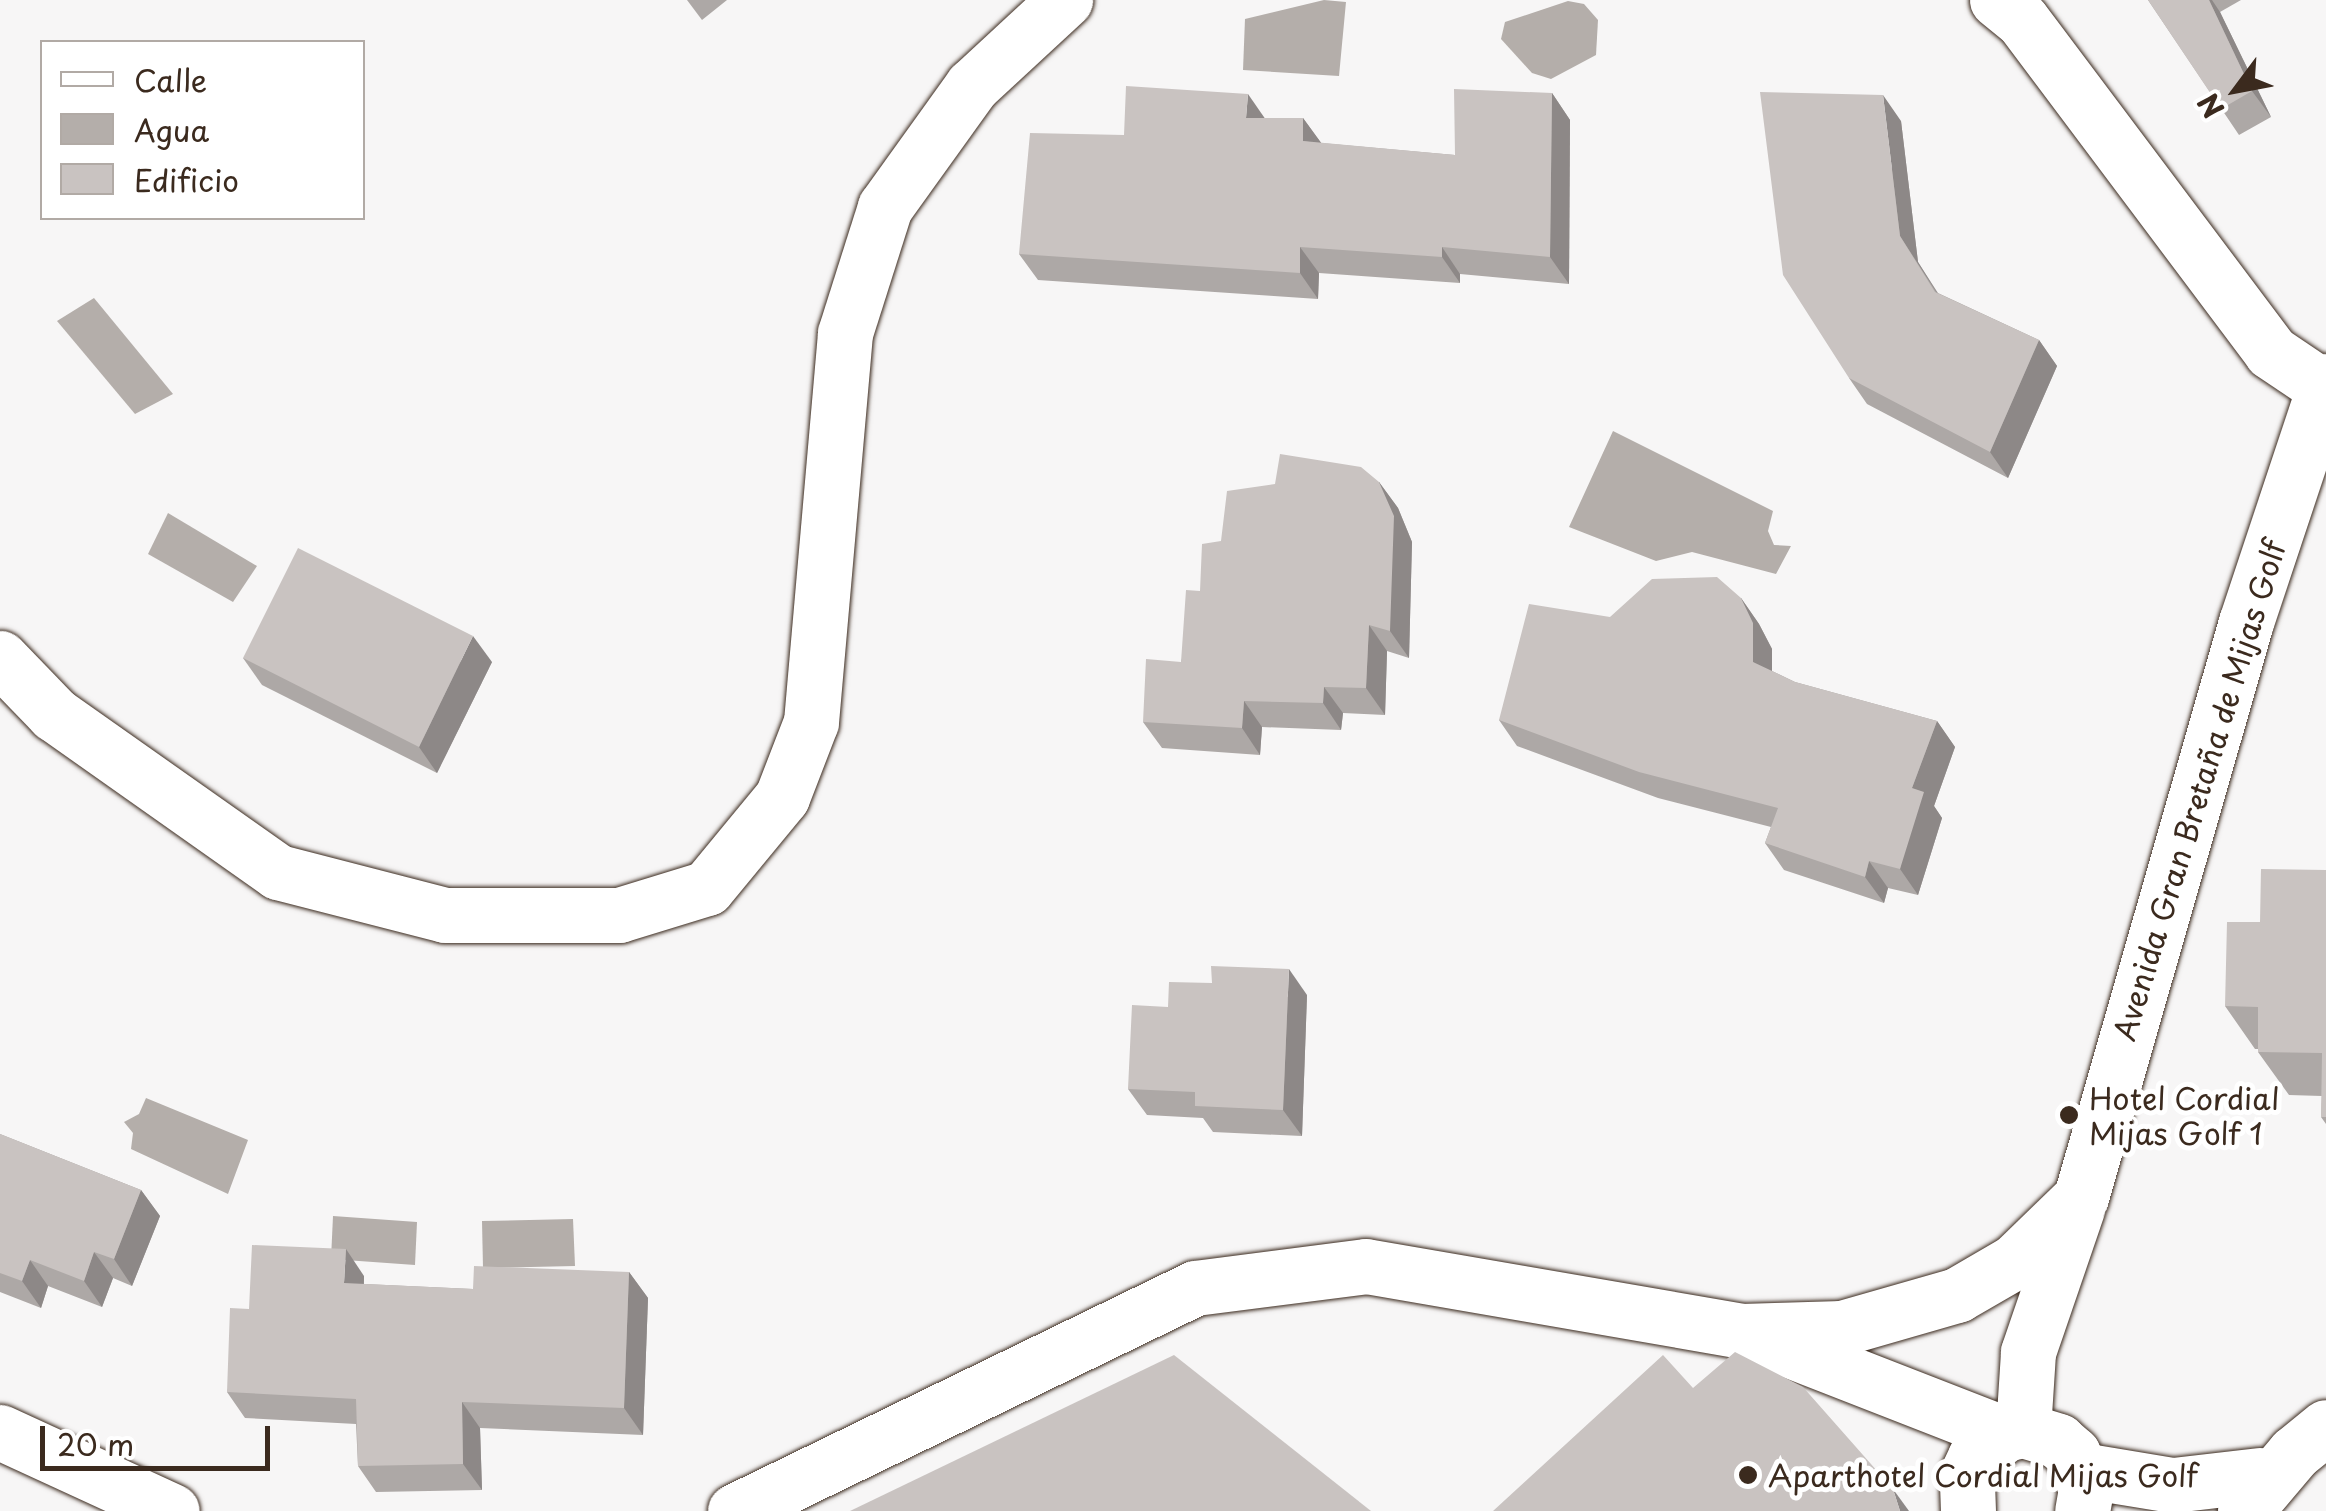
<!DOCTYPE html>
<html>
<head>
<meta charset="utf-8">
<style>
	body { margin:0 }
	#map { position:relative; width:2326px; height:1511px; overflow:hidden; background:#f7f6f6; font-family:"Playpen Sans",sans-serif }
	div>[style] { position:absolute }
	.water>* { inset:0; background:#b4aeaa }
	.roads { filter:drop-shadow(0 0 2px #3b2a1e) drop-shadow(0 0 2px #3b2a1e) }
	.minor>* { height:55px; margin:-27.5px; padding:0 27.5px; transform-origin:27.5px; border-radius:27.5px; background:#fff }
	.wall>* { inset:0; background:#ada8a6 }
	.shaded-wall>* { inset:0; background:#8d8887 }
	.building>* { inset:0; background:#c9c3c1 }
	.dots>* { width:28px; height:28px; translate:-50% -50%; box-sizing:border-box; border:5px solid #fff; border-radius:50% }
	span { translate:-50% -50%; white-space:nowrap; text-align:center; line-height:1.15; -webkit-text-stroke:10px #fff; paint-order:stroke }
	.street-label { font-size:30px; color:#3b2a1e }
	.poi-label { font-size:30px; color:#3b2a1e }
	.left { translate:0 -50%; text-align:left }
	.legend { position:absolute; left:40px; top:40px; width:325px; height:180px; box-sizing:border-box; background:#fff; border:2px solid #b1aaa5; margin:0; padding:12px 18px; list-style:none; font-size:30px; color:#3b2a1e }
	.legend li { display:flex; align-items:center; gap:20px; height:50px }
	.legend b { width:50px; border:2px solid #b1aaa5 }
	.north { position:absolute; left:2186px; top:40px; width:100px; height:100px; -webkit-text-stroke:8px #fff; paint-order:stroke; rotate:238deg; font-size:28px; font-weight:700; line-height:40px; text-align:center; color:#3b2a1e }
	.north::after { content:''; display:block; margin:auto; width:35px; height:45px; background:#3b2a1e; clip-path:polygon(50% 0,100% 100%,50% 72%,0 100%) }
	.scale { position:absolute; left:40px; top:1426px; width:230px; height:45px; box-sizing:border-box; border:5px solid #3b2a1e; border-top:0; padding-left:12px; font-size:30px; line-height:35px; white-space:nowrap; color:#3b2a1e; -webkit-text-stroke:8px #fff; paint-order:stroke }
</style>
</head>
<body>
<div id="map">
	<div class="water">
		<i style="clip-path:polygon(1324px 0,1346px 2px,1339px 76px,1243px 70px,1245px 19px)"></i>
		<i style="clip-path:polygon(1568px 1px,1584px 4px,1598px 20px,1596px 55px,1551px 79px,1532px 73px,1501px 39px,1505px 22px)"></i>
		<i style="clip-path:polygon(94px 298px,173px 394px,135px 414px,57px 321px)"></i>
		<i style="clip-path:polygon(1613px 431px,1773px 511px,1768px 531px,1774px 545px,1791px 546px,1776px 574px,1692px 552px,1656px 561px,1569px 527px)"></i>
		<i style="clip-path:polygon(168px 513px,257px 566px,233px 602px,148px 554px)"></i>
		<i style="clip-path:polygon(146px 1098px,248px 1140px,228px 1194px,131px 1149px,133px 1133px,124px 1122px,139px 1114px)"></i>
		<i style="clip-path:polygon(333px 1216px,417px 1222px,415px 1265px,331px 1259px)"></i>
		<i style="clip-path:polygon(573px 1219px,575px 1266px,483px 1268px,482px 1221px)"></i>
	</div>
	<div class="roads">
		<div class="minor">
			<i style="left:1997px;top:0;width:32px;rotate:39deg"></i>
			<i style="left:2022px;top:20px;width:415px;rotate:53.1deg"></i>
			<i style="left:2271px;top:352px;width:63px;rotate:33.9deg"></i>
			<i style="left:0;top:658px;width:78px;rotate:46deg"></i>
			<i style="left:54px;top:714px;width:274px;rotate:35.2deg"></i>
			<i style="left:278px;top:872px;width:172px;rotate:14.4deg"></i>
			<i style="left:445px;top:915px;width:174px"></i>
			<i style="left:619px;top:915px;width:92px;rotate:-17.1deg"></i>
			<i style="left:707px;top:888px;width:118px;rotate:-50.5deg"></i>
			<i style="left:782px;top:797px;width:80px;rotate:-68.9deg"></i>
			<i style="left:811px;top:722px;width:390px;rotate:-85deg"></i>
			<i style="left:845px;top:333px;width:132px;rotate:-72.4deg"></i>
			<i style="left:885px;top:207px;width:149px;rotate:-54.3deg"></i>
			<i style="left:972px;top:86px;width:127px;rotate:-42.8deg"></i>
			<i style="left:1761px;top:1339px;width:262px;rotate:21.3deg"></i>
			<i style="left:2023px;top:1430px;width:78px;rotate:-86.3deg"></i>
			<i style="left:2028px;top:1352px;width:151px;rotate:-71.1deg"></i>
			<i style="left:0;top:1432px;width:189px;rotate:24.7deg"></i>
			<i style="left:2081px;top:1470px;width:93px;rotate:9.3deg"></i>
			<i style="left:2173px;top:1485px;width:87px;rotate:-6.6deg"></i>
			<i style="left:735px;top:1511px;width:511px;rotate:-25.86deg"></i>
			<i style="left:1195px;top:1288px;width:172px;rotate:-7.3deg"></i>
			<i style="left:1366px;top:1266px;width:381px;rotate:9.8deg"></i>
			<i style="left:1741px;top:1331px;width:101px;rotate:-1.7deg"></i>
			<i style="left:1842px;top:1328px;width:120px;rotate:-16deg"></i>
			<i style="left:1957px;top:1295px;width:66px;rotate:-30.1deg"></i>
			<i style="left:2014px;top:1262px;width:93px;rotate:-44.1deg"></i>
			<i style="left:2081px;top:1197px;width:598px;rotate:-73.99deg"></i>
			<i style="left:2246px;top:622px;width:254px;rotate:-71.6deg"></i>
			<i style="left:1968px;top:1511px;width:37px;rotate:-92deg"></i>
			<i style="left:1967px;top:1474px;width:19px;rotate:-65deg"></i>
			<i style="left:1975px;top:1457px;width:38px;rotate:-37deg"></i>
			<i style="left:2005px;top:1434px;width:18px;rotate:-13deg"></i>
			<i style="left:2023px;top:1430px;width:37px;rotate:17deg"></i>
			<i style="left:2058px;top:1441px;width:20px;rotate:41deg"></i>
			<i style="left:2073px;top:1454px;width:37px;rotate:70deg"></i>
			<i style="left:2086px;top:1489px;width:22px;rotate:100deg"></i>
			<i style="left:2245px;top:1511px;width:76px;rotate:-49.8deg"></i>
			<i style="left:2294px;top:1453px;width:41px;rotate:-39.1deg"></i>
		</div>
	</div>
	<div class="wall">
		<i style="clip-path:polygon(687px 0,727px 0,702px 20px)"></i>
		<i style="clip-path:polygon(2148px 0,2241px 0,2220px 12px,2271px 117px,2239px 135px)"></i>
		<i style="clip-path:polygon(1552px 93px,1570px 120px,1569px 284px,1460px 274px,1460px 283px,1319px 273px,1318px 299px,1038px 280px,1019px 254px,1124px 135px,1265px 118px,1303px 118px,1321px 143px,1455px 155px)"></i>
		<i style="clip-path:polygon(1901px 121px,1918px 262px,1938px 293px,2039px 340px,2057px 366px,2008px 478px,1867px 404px,1849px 378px)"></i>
		<i style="clip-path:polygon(1379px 482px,1398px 508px,1412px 542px,1409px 658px,1387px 651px,1385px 715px,1343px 713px,1341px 730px,1262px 727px,1260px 755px,1162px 748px,1143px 722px,1181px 662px,1200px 591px)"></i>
		<i style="clip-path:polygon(1741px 598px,1759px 624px,1772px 649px,1772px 671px,1795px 682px,1937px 721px,1955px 747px,1934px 806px,1942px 818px,1918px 895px,1888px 888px,1884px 903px,1784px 870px,1765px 843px,1771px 827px,1658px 798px,1517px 746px,1499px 720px,1610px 617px)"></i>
		<i style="clip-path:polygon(243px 658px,492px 662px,437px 773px,262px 685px)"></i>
		<i style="clip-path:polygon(2326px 870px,2326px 1124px,2321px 1117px,2322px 1096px,2289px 1095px,2258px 1052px,2258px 1049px,2255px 1049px,2225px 1006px,2260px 922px)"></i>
		<i style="clip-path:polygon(1307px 995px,1302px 1136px,1213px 1132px,1203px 1118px,1147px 1115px,1128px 1089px,1168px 1007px)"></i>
		<i style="clip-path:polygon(0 1134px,141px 1190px,160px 1216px,132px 1286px,113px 1278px,102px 1307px,48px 1286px,41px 1308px,0 1292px)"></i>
		<i style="clip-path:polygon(629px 1272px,648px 1298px,643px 1435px,480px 1428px,482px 1490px,376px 1492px,358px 1466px,356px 1424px,245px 1418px,227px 1392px,249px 1309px,364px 1276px,364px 1284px,473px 1289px)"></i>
	</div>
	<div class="shaded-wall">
		<i style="clip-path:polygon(2209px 0,2212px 0,2220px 12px,2271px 117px,2252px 91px)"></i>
		<i style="clip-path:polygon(1552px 93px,1570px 120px,1569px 284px,1550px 257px)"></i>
		<i style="clip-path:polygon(1248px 94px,1266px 120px,1246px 118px)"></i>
		<i style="clip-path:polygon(1883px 95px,1901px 121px,1918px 262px,1953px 318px,1900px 236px)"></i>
		<i style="clip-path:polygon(1303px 118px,1322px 144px,1303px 141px)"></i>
		<i style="clip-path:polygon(1300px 247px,1319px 273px,1318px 299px,1300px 273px)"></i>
		<i style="clip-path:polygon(1442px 247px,1460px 274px,1460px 283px,1442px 257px)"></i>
		<i style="clip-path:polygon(2039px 340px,2057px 366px,2008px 478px,1990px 452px)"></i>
		<i style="clip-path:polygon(1379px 482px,1398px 508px,1412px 542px,1409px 658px,1390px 631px)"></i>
		<i style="clip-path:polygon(1741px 598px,1759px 624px,1772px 649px,1772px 688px,1753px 662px)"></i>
		<i style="clip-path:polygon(1369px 625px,1387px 651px,1385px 715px,1366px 688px)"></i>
		<i style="clip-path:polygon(473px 636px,492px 662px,437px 773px,419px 747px)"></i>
		<i style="clip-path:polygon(1324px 687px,1343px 713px,1341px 730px,1323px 703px)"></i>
		<i style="clip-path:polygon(1244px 701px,1262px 727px,1260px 755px,1242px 728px)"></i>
		<i style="clip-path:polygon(1937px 721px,1955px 747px,1934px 806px,1942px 818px,1918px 895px,1900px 869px,1912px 788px)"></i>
		<i style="clip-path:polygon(1869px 861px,1888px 888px,1884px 903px,1865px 877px)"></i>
		<i style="clip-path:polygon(1289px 969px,1307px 995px,1302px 1136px,1283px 1110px)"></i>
		<i style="clip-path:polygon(141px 1190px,160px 1216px,132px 1286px,114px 1259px)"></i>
		<i style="clip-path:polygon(346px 1249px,364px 1276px,363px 1309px,344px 1283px)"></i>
		<i style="clip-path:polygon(94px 1252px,113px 1278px,102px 1307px,84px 1281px)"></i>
		<i style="clip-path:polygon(30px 1260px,48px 1286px,41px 1308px,22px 1281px)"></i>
		<i style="clip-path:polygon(629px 1272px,648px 1298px,643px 1435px,624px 1408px)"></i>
		<i style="clip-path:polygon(462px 1402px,480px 1428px,482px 1490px,463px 1464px)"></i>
		<i style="clip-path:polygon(1893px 1489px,1909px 1511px,1900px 1511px)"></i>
	</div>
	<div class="building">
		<i style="clip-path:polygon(2148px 0,2209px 0,2252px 91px,2221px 109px)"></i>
		<i style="clip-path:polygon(1126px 86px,1248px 94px,1246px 118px,1303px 118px,1303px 141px,1455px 155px,1454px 89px,1552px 93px,1550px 257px,1442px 247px,1442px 257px,1300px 247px,1300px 273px,1019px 254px,1030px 133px,1124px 135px)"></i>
		<i style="clip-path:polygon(1760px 92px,1883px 95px,1900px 236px,1935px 292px,2039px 340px,1990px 452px,1849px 378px,1783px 275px)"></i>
		<i style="clip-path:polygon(1280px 454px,1361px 467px,1379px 482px,1394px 516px,1390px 631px,1369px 625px,1366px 688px,1324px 687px,1323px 703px,1244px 701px,1242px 728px,1143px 722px,1146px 659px,1181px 662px,1186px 590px,1200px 591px,1202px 544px,1221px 541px,1227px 491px,1275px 484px)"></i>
		<i style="clip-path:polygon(298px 548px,473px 636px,419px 747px,243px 658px)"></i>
		<i style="clip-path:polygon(1717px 577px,1741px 598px,1753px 623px,1753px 662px,1795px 682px,1937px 721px,1912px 788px,1924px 792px,1900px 869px,1869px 861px,1865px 877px,1765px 843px,1778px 808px,1639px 772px,1499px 720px,1529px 604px,1610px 617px,1652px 579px)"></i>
		<i style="clip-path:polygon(2261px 869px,2326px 870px,2326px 1117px,2321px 1117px,2322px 1053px,2258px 1052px,2258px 1007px,2225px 1006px,2227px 922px,2260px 922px)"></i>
		<i style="clip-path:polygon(1211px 966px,1289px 969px,1283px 1110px,1195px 1106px,1195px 1092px,1128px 1089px,1132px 1005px,1168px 1007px,1169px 982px,1212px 983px)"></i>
		<i style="clip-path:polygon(0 1134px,141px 1190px,114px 1259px,94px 1252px,84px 1281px,30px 1260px,22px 1281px,0 1273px)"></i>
		<i style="clip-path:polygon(252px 1245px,346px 1249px,344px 1283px,473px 1289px,474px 1266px,629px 1272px,624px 1408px,462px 1402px,463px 1464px,358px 1466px,356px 1399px,227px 1392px,230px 1308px,249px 1309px)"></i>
		<i style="clip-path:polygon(1735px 1352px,1803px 1387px,1893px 1489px,1900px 1511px,1493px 1511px,1663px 1355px,1693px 1388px)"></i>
		<i style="clip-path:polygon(1174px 1355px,1371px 1511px,850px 1511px)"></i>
	</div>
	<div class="dots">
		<i style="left:2069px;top:1115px;background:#3b2a1e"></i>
		<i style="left:1748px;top:1475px;background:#3b2a1e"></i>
	</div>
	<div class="street-label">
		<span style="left:2199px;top:790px;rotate:-73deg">Avenida Gran Bretaña de Mijas Golf</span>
	</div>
	<div class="poi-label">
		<span class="left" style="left:2089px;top:1115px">Hotel Cordial<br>Mijas Golf 1</span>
		<span class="left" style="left:1768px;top:1475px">Aparthotel Cordial Mijas Golf</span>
	</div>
	<ul class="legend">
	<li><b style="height:12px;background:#fff"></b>Calle</li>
	<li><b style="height:28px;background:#b4aeaa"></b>Agua</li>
	<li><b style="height:28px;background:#c9c3c1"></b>Edificio</li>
	</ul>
	<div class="north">N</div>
	<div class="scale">20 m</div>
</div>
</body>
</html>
